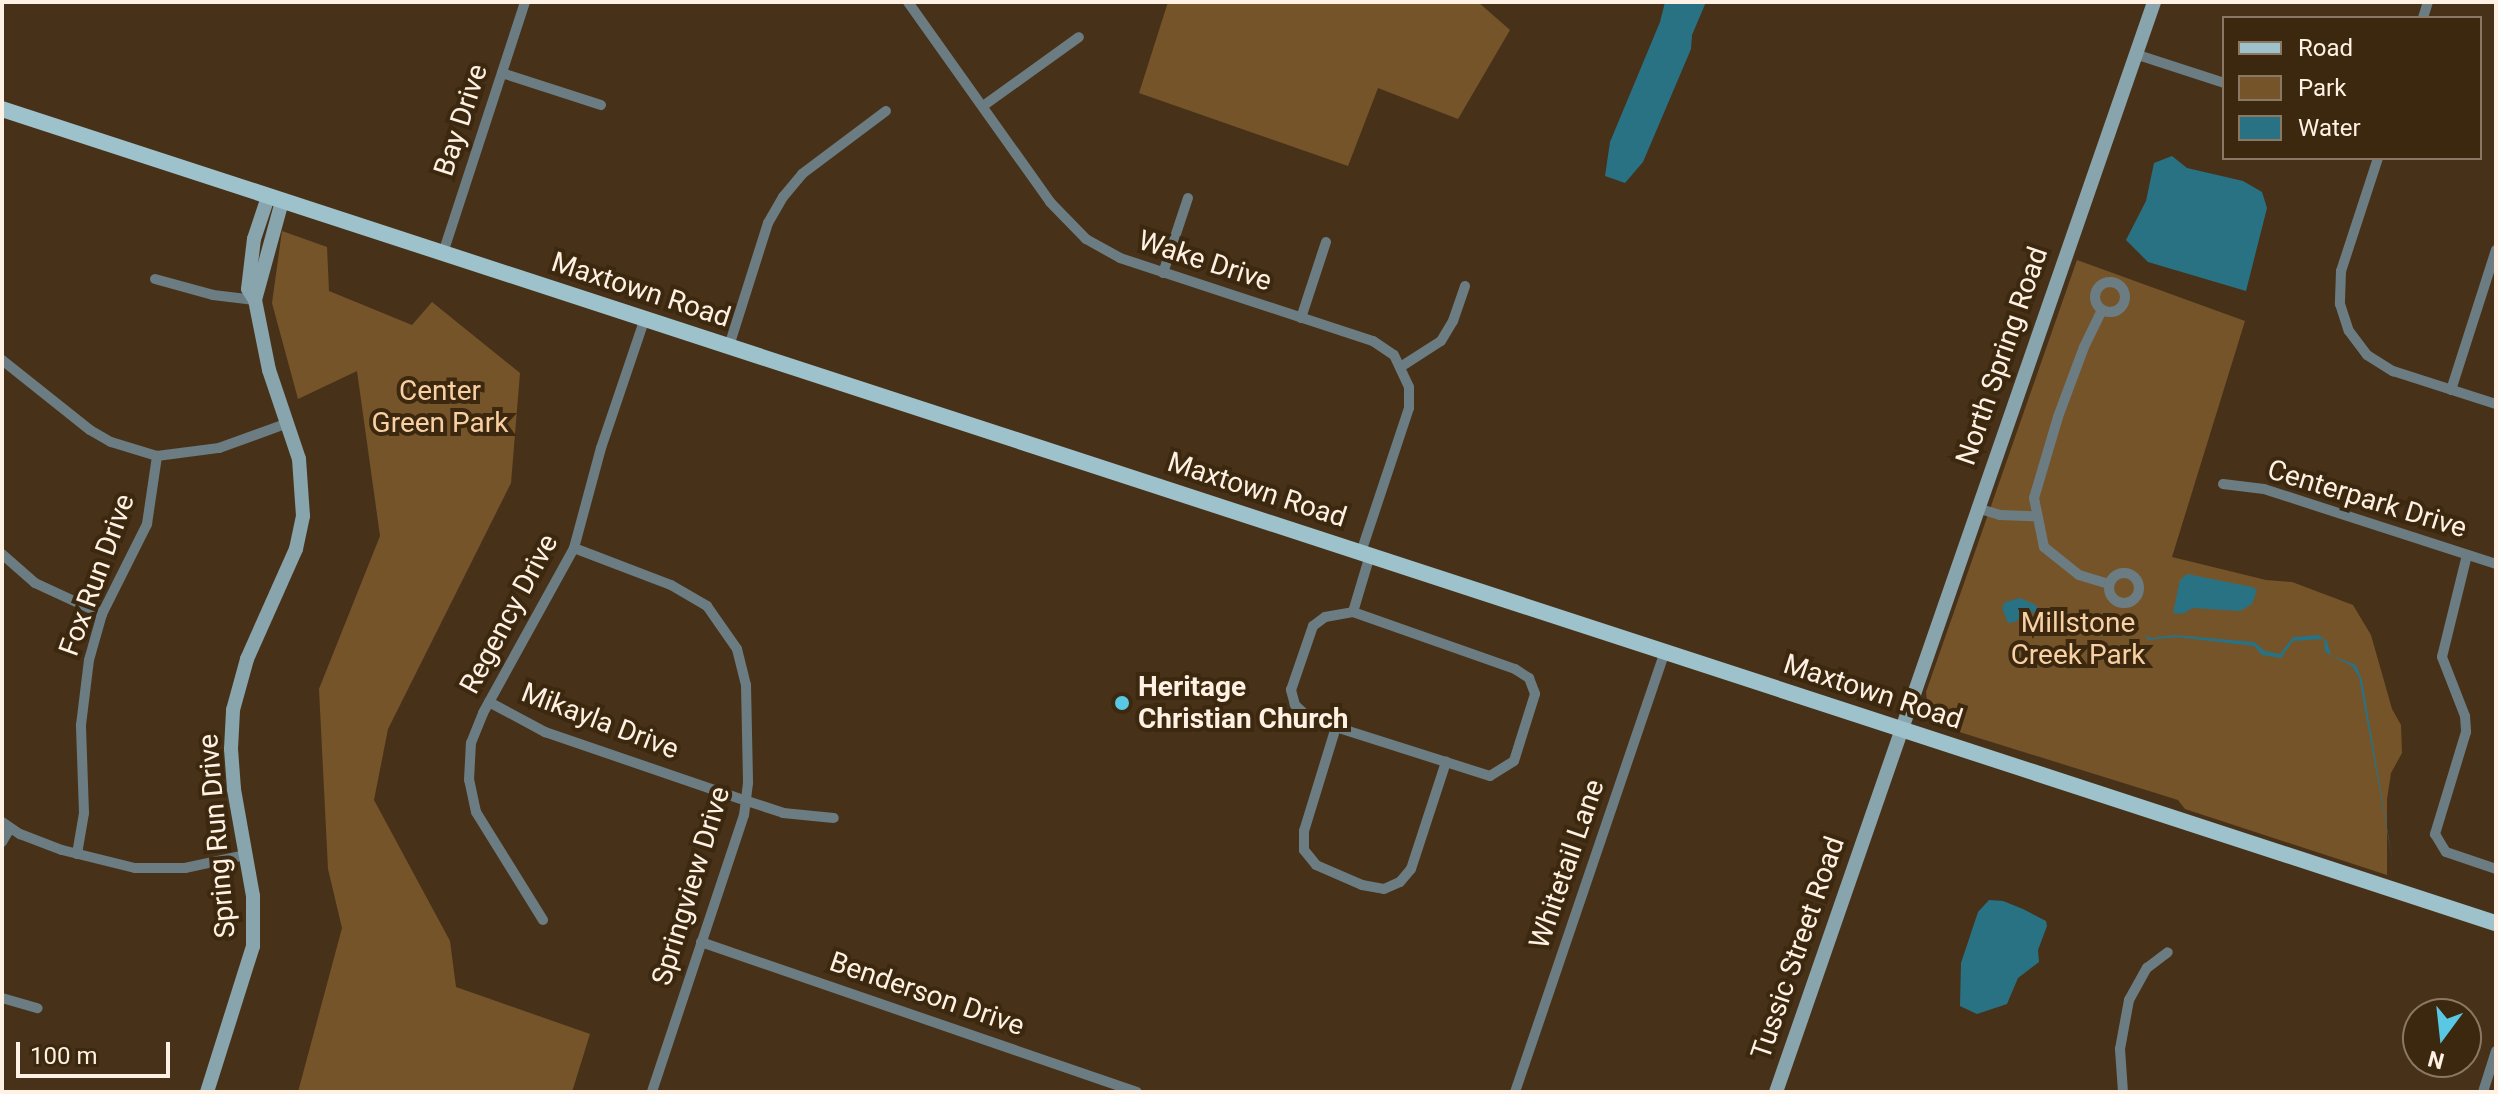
<!DOCTYPE html>
<html>
<head>
<meta charset="utf-8">
<style>
	body { margin:0 }
	#map { position:relative; width:2498px; height:1094px; overflow:hidden; background:#473219; font-family:Roboto,sans-serif }
	div>[style] { position:absolute }
	.green>* { inset:0; background:#76542a }
	.water>* { inset:0; background:#297284 }
	.street>* { height:10px; margin:-5px; padding:0 5px; transform-origin:5px; border-radius:5px; background:#6b7d82 }
	.street>.ring { margin:-5px; padding:0; box-sizing:content-box; background:none; border:10px solid #6b7d82; border-radius:50% }
	.secondary>* { height:14px; margin:-7px; padding:0 7px; transform-origin:7px; border-radius:7px; background:#88a4ac }
	.primary>* { height:16px; margin:-8px; padding:0 8px; transform-origin:8px; border-radius:8px; background:#9ec2cc }
	.dots>* { width:22px; height:22px; translate:-50% -50%; box-sizing:border-box; border:4px solid #3c280f; border-radius:50% }
	span { translate:-50% -50%; white-space:nowrap; text-align:center; line-height:1.15; -webkit-text-stroke:8px #3c280f; paint-order:stroke }
	.street-label { font-size:28px; color:#fff1e3 }
	.park-label { font-size:28px; color:#f9d0a3 }
	.poi-label { font-size:28px; color:#fff1e3; font-weight:700 }
	.left { translate:0 -50%; text-align:left }
	.frame { position:absolute; inset:0; border:4px solid #fff1e3; pointer-events:none }
	.legend { position:absolute; left:2222px; top:16px; width:260px; height:144px; box-sizing:border-box; background:#3c280f; border:2px solid #8a7864; margin:0; padding:10px 14px; list-style:none; font-size:24px; color:#fff1e3 }
	.legend li { display:flex; align-items:center; gap:16px; height:40px }
	.legend b { width:40px; border:2px solid #8a7864 }
	.north { position:absolute; left:2402px; top:998px; width:80px; height:80px; box-sizing:border-box; background:#3c280f; border:2px solid #8a7864; border-radius:50%; rotate:195deg; font-size:22px; font-weight:700; line-height:32px; text-align:center; color:#fff1e3 }
	.north::after { content:''; display:block; margin:auto; width:28px; height:36px; background:#59c8e5; clip-path:polygon(50% 0,100% 100%,50% 72%,0 100%) }
	.scale { position:absolute; left:16px; top:1042px; width:154px; height:36px; box-sizing:border-box; border:4px solid #fff1e3; border-top:0; padding-left:10px; font-size:24px; line-height:28px; white-space:nowrap; color:#fff1e3; -webkit-text-stroke:6px #3c280f; paint-order:stroke }
</style>
</head>
<body>
<div id="map">
	<div class="green">
		<i style="clip-path:polygon(1168px 2px,1478px 2px,1510px 30px,1458px 119px,1378px 88px,1348px 166px,1139px 93px)"></i>
		<i style="clip-path:polygon(282px 231px,327px 247px,329px 291px,412px 325px,432px 302px,520px 373px,511px 483px,388px 729px,374px 800px,450px 941px,456px 987px,590px 1034px,572px 1092px,298px 1092px,342px 928px,328px 869px,319px 689px,380px 536px,357px 371px,298px 399px,272px 303px)"></i>
		<i style="clip-path:polygon(2077px 260px,2245px 321px,2172px 557px,2266px 580px,2292px 582px,2353px 605px,2371px 635px,2392px 709px,2401px 725px,2402px 753px,2391px 773px,2387px 799px,2387px 875px,2185px 809px,2178px 800px,1937px 725px,1928px 713px,1926px 692px)"></i>
	</div>
	<div class="water">
		<i style="clip-path:polygon(1665px 2px,1706px 2px,1692px 35px,1691px 49px,1643px 162px,1625px 183px,1605px 176px,1610px 142px,1660px 22px)"></i>
		<i style="clip-path:polygon(2172px 156px,2187px 168px,2243px 181px,2262px 192px,2267px 208px,2246px 291px,2148px 262px,2126px 240px,2146px 201px,2154px 163px)"></i>
		<i style="clip-path:polygon(2187px 574px,2252px 587px,2257px 590px,2252px 604px,2240px 611px,2193px 608px,2182px 614px,2173px 613px,2180px 580px)"></i>
		<i style="clip-path:polygon(2020px 598px,2036px 605px,2041px 615px,2062px 623px,2079px 625px,2101px 614px,2132px 628px,2097px 618px,2082px 629px,2065px 629px,2055px 621px,2041px 619px,2030px 610px,2015px 622px,2008px 623px,2002px 608px,2005px 602px)"></i>
		<i style="clip-path:polygon(2145px 635px,2150px 638px,2175px 635px,2254px 642px,2265px 651px,2280px 654px,2293px 637px,2319px 635px,2327px 641px,2331px 655px,2356px 665px,2362px 680px,2393px 863px,2359px 677px,2352px 666px,2325px 652px,2324px 639px,2293px 641px,2281px 658px,2262px 655px,2254px 646px,2176px 637px,2148px 640px)"></i>
		<i style="clip-path:polygon(1989px 900px,2003px 901px,2023px 909px,2046px 921px,2047px 926px,2038px 950px,2039px 962px,2018px 978px,2007px 1004px,1977px 1014px,1960px 1006px,1961px 963px,1978px 912px)"></i>
	</div>
	<div class="street">
		<i style="left:908px;top:2px;width:245px;rotate:54.6deg"></i>
		<i style="left:1050px;top:202px;width:52px;rotate:45.8deg"></i>
		<i style="left:1086px;top:239px;width:39px;rotate:29deg"></i>
		<i style="left:1120px;top:258px;width:266px;rotate:18.2deg"></i>
		<i style="left:1373px;top:341px;width:25px;rotate:34deg"></i>
		<i style="left:1394px;top:355px;width:35px;rotate:65deg"></i>
		<i style="left:1409px;top:387px;width:21px;rotate:90deg"></i>
		<i style="left:1409px;top:408px;width:152px;rotate:108.4deg"></i>
		<i style="left:2423px;top:18px;width:17px;rotate:-73deg"></i>
		<i style="left:2135px;top:54px;width:94px;rotate:18deg"></i>
		<i style="left:502px;top:73px;width:104px;rotate:17.9deg"></i>
		<i style="left:983px;top:106px;width:118px;rotate:-35.7deg"></i>
		<i style="left:2378px;top:158px;width:119px;rotate:108.1deg"></i>
		<i style="left:2341px;top:271px;width:33px;rotate:92deg"></i>
		<i style="left:2340px;top:304px;width:28px;rotate:72deg"></i>
		<i style="left:2349px;top:331px;width:30px;rotate:53deg"></i>
		<i style="left:2367px;top:355px;width:31px;rotate:32deg"></i>
		<i style="left:2393px;top:371px;width:108px;rotate:17.8deg"></i>
		<i style="left:443px;top:253px;width:264px;rotate:-71.9deg"></i>
		<i style="left:1163px;top:273px;width:79px;rotate:-71.6deg"></i>
		<i style="left:155px;top:279px;width:60px;rotate:15.4deg"></i>
		<i style="left:213px;top:295px;width:42px;rotate:6.8deg"></i>
		<i class="ring" style="left:2095px;top:282px;width:20px;height:20px"></i>
		<i style="left:2102px;top:310px;width:41px;rotate:115.9deg"></i>
		<i style="left:2084px;top:347px;width:75px;rotate:110.4deg"></i>
		<i style="left:2058px;top:417px;width:84px;rotate:106.5deg"></i>
		<i style="left:2034px;top:498px;width:50px;rotate:78.5deg"></i>
		<i style="left:2044px;top:547px;width:45px;rotate:38.7deg"></i>
		<i style="left:2079px;top:575px;width:31px;rotate:17deg"></i>
		<i style="left:1301px;top:318px;width:80px;rotate:-71.8deg"></i>
		<i style="left:729px;top:346px;width:129px;rotate:-72.4deg"></i>
		<i style="left:768px;top:223px;width:30px;rotate:-60deg"></i>
		<i style="left:783px;top:197px;width:30px;rotate:-50deg"></i>
		<i style="left:802px;top:174px;width:105px;rotate:-36.9deg"></i>
		<i style="left:2px;top:360px;width:112px;rotate:38.5deg"></i>
		<i style="left:90px;top:430px;width:24px;rotate:30deg"></i>
		<i style="left:111px;top:442px;width:48px;rotate:16.9deg"></i>
		<i style="left:157px;top:456px;width:63px;rotate:-7.4deg"></i>
		<i style="left:219px;top:448px;width:73px;rotate:-19.9deg"></i>
		<i style="left:1402px;top:366px;width:46px;rotate:-32.7deg"></i>
		<i style="left:1441px;top:341px;width:23px;rotate:-59deg"></i>
		<i style="left:1453px;top:321px;width:37px;rotate:-71deg"></i>
		<i style="left:2451px;top:390px;width:147px;rotate:-72.2deg"></i>
		<i style="left:2223px;top:484px;width:41px;rotate:7deg"></i>
		<i style="left:2264px;top:489px;width:244px;rotate:17.9deg"></i>
		<i style="left:1977px;top:508px;width:24px;rotate:17deg"></i>
		<i style="left:2000px;top:515px;width:36px;rotate:2deg"></i>
		<i style="left:574px;top:548px;width:104px;rotate:20.9deg"></i>
		<i style="left:671px;top:585px;width:42px;rotate:30.3deg"></i>
		<i style="left:707px;top:606px;width:52px;rotate:55.1deg"></i>
		<i style="left:737px;top:649px;width:37px;rotate:76deg"></i>
		<i style="left:746px;top:685px;width:98px;rotate:88.8deg"></i>
		<i style="left:748px;top:783px;width:32px;rotate:97deg"></i>
		<i style="left:744px;top:815px;width:292px;rotate:108.4deg"></i>
		<i style="left:2px;top:554px;width:44px;rotate:41.3deg"></i>
		<i style="left:35px;top:583px;width:74px;rotate:24.8deg"></i>
		<i style="left:2467px;top:555px;width:105px;rotate:103.8deg"></i>
		<i style="left:2442px;top:657px;width:63px;rotate:68.7deg"></i>
		<i style="left:2465px;top:716px;width:16px;rotate:86deg"></i>
		<i style="left:2466px;top:732px;width:107px;rotate:106.9deg"></i>
		<i style="left:2435px;top:834px;width:21px;rotate:59deg"></i>
		<i style="left:2446px;top:852px;width:53px;rotate:18.8deg"></i>
		<i class="ring" style="left:2109px;top:573px;width:20px;height:20px"></i>
		<i style="left:1353px;top:612px;width:172px;rotate:19.4deg"></i>
		<i style="left:1515px;top:669px;width:17px;rotate:33deg"></i>
		<i style="left:1529px;top:678px;width:17px;rotate:69deg"></i>
		<i style="left:1535px;top:694px;width:70px;rotate:107.4deg"></i>
		<i style="left:1514px;top:761px;width:28px;rotate:148deg"></i>
		<i style="left:1490px;top:776px;width:189px;rotate:-162.4deg"></i>
		<i style="left:1310px;top:719px;width:21px;rotate:-137deg"></i>
		<i style="left:1295px;top:705px;width:16px;rotate:-105deg"></i>
		<i style="left:1291px;top:690px;width:68px;rotate:-71deg"></i>
		<i style="left:1313px;top:626px;width:15px;rotate:-37deg"></i>
		<i style="left:1325px;top:617px;width:28px;rotate:-10deg"></i>
		<i style="left:1353px;top:612px;width:59px;rotate:-73.4deg"></i>
		<i style="left:489px;top:702px;width:64px;rotate:28.2deg"></i>
		<i style="left:545px;top:732px;width:213px;rotate:18.9deg"></i>
		<i style="left:747px;top:801px;width:38px;rotate:18deg"></i>
		<i style="left:783px;top:813px;width:51px;rotate:5.6deg"></i>
		<i style="left:1336px;top:727px;width:109px;rotate:107.1deg"></i>
		<i style="left:1304px;top:831px;width:19px;rotate:90deg"></i>
		<i style="left:1304px;top:850px;width:19px;rotate:51deg"></i>
		<i style="left:1316px;top:865px;width:50px;rotate:23.5deg"></i>
		<i style="left:1362px;top:885px;width:22px;rotate:10deg"></i>
		<i style="left:1384px;top:889px;width:17px;rotate:-24deg"></i>
		<i style="left:1400px;top:882px;width:17px;rotate:-50deg"></i>
		<i style="left:1411px;top:869px;width:113px;rotate:-71.9deg"></i>
		<i style="left:2px;top:822px;width:22px;rotate:34deg"></i>
		<i style="left:20px;top:834px;width:45px;rotate:20.9deg"></i>
		<i style="left:62px;top:850px;width:75px;rotate:13.9deg"></i>
		<i style="left:135px;top:868px;width:50px"></i>
		<i style="left:185px;top:868px;width:61px;rotate:-12.2deg"></i>
		<i style="left:2px;top:842px;width:16px;rotate:-60deg"></i>
		<i style="left:77px;top:854px;width:42px;rotate:-80.3deg"></i>
		<i style="left:84px;top:813px;width:88px;rotate:-92deg"></i>
		<i style="left:81px;top:725px;width:65px;rotate:-83deg"></i>
		<i style="left:89px;top:660px;width:48px;rotate:-74.2deg"></i>
		<i style="left:102px;top:614px;width:101px;rotate:-63.4deg"></i>
		<i style="left:147px;top:524px;width:69px;rotate:-81.6deg"></i>
		<i style="left:543px;top:920px;width:127px;rotate:-121.8deg"></i>
		<i style="left:476px;top:812px;width:33px;rotate:-102deg"></i>
		<i style="left:469px;top:780px;width:37px;rotate:-87deg"></i>
		<i style="left:471px;top:743px;width:32px;rotate:-68deg"></i>
		<i style="left:483px;top:713px;width:188px;rotate:-61.1deg"></i>
		<i style="left:574px;top:548px;width:104px;rotate:-74.9deg"></i>
		<i style="left:601px;top:448px;width:137px;rotate:-71.3deg"></i>
		<i style="left:701px;top:942px;width:461px;rotate:19deg"></i>
		<i style="left:2px;top:998px;width:37px;rotate:16deg"></i>
		<i style="left:1515px;top:1092px;width:466px;rotate:-71.2deg"></i>
		<i style="left:2123px;top:1092px;width:43px;rotate:-94deg"></i>
		<i style="left:2120px;top:1049px;width:50px;rotate:-79.6deg"></i>
		<i style="left:2129px;top:1000px;width:37px;rotate:-61deg"></i>
		<i style="left:2147px;top:968px;width:26px;rotate:-37deg"></i>
		<i style="left:2483px;top:1092px;width:43px;rotate:-72.4deg"></i>
	</div>
	<div class="secondary">
		<i style="left:255px;top:300px;width:103px;rotate:-74.7deg"></i>
		<i style="left:207px;top:1092px;width:153px;rotate:-72.5deg"></i>
		<i style="left:253px;top:946px;width:50px;rotate:-90deg"></i>
		<i style="left:253px;top:896px;width:109px;rotate:-100.1deg"></i>
		<i style="left:234px;top:789px;width:40px;rotate:-94.3deg"></i>
		<i style="left:231px;top:749px;width:39px;rotate:-87deg"></i>
		<i style="left:233px;top:710px;width:53px;rotate:-74.6deg"></i>
		<i style="left:247px;top:659px;width:120px;rotate:-66deg"></i>
		<i style="left:296px;top:549px;width:34px;rotate:-78deg"></i>
		<i style="left:303px;top:516px;width:57px;rotate:-94deg"></i>
		<i style="left:299px;top:459px;width:94px;rotate:-108.6deg"></i>
		<i style="left:269px;top:370px;width:71px;rotate:-101.3deg"></i>
		<i style="left:255px;top:300px;width:13px;rotate:-122deg"></i>
		<i style="left:248px;top:289px;width:50px;rotate:-83.2deg"></i>
		<i style="left:254px;top:239px;width:44px;rotate:-71.6deg"></i>
		<i style="left:1776px;top:1092px;width:1154px;rotate:-70.87deg"></i>
	</div>
	<div class="primary">
		<i style="left:2px;top:109px;width:2623px;rotate:18.08deg"></i>
	</div>
	<div class="dots">
		<i style="left:1122px;top:703px;background:#59c8e5"></i>
	</div>
	<div class="street-label">
		<span style="left:461px;top:120px;rotate:-72deg">Bay Drive</span>
		<span style="left:1205px;top:261px;rotate:18deg">Wake Drive</span>
		<span style="left:641px;top:290px;rotate:18deg">Maxtown Road</span>
		<span style="left:2002px;top:356px;rotate:-71deg">North Spring Road</span>
		<span style="left:1257px;top:490px;rotate:18deg">Maxtown Road</span>
		<span style="left:2367px;top:499px;rotate:17deg">Centerpark Drive</span>
		<span style="left:97px;top:575px;rotate:-70deg">Fox Run Drive</span>
		<span style="left:509px;top:614px;rotate:-62deg">Regency Drive</span>
		<span style="left:1873px;top:692px;rotate:18deg">Maxtown Road</span>
		<span style="left:600px;top:721px;rotate:21deg">Mikayla Drive</span>
		<span style="left:217px;top:836px;rotate:-95deg">Spring Run Drive</span>
		<span style="left:1567px;top:864px;rotate:-71deg">Whitetail Lane</span>
		<span style="left:691px;top:886px;rotate:-73deg">Springview Drive</span>
		<span style="left:1798px;top:948px;rotate:-71deg">Tussic Street Road</span>
		<span style="left:927px;top:994px;rotate:19deg">Benderson Drive</span>
	</div>
	<div class="park-label">
		<span style="left:440px;top:407px">Center<br>Green Park</span>
		<span style="left:2078px;top:639px">Millstone<br>Creek Park</span>
	</div>
	<div class="poi-label">
		<span class="left" style="left:1138px;top:703px">Heritage<br>Christian Church</span>
	</div>
	<div class="frame"></div>
	<ul class="legend">
	<li><b style="height:10px;background:#9ec2cc"></b>Road</li>
	<li><b style="height:22px;background:#76542a"></b>Park</li>
	<li><b style="height:22px;background:#297284"></b>Water</li>
	</ul>
	<div class="north">N</div>
	<div class="scale">100 m</div>
</div>
</body>
</html>
